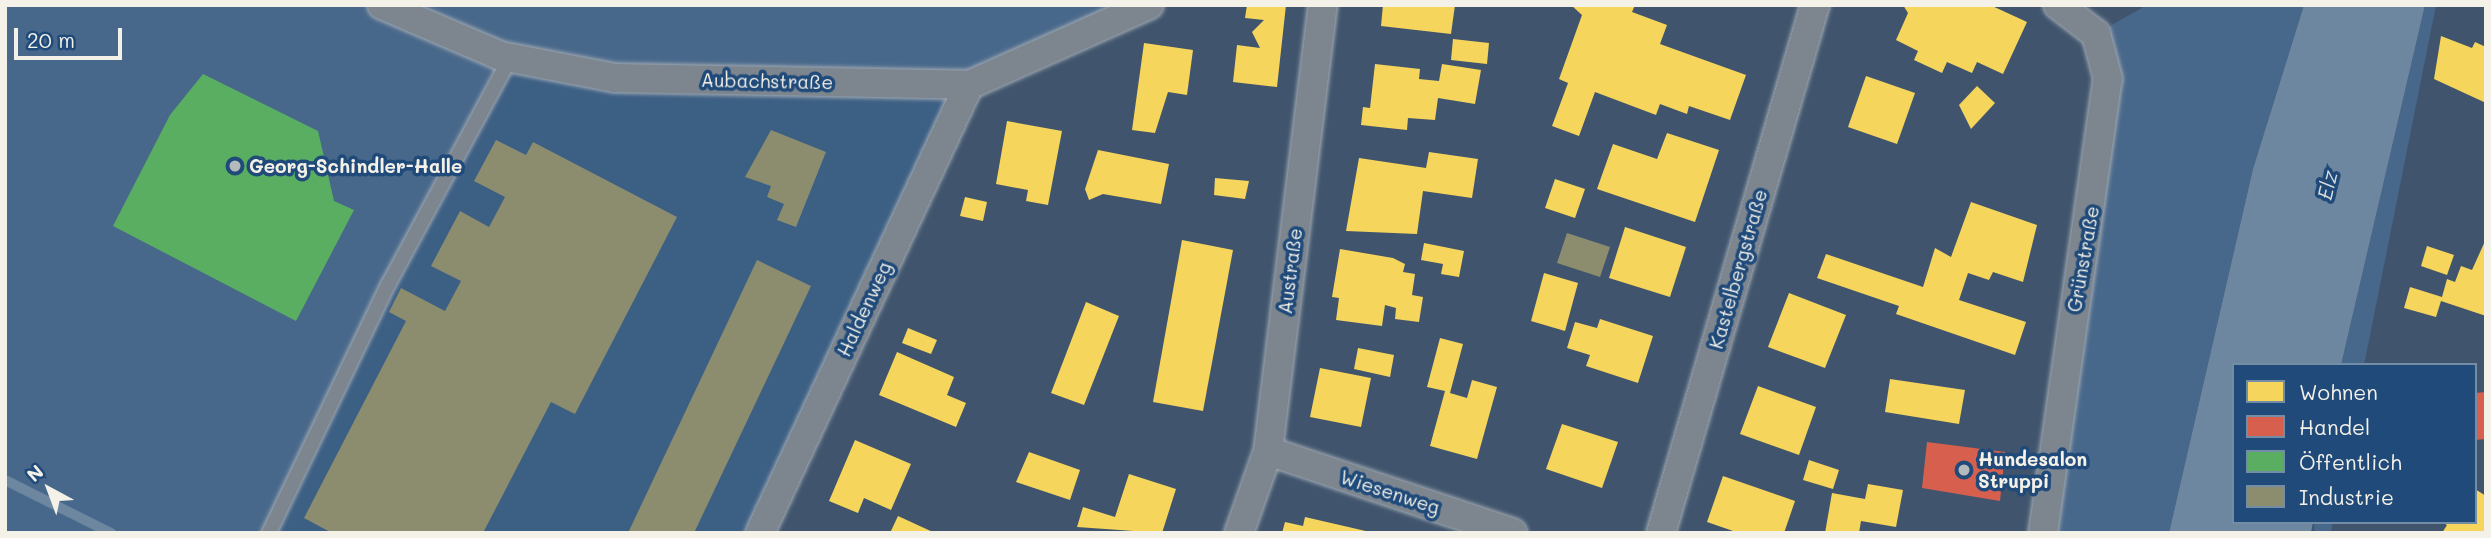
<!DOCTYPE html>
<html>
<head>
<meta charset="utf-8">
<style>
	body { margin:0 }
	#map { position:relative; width:2491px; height:538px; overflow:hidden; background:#40556d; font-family:Mali,sans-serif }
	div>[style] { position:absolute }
	.built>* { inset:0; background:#3c5f84 }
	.green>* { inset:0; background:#48688b }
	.round { border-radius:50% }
	.water>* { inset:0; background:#6e87a1 }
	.homes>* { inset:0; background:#f6d55c }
	.shops>* { inset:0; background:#d6604d }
	.public>* { inset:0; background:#5aae61 }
	.industry>* { inset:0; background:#8c8c6e }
	.stream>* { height:10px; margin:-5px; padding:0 5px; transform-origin:5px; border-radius:5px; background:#6e87a1 }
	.roads { filter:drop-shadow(0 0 2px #a1aab3) drop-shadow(0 0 2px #a1aab3) }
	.service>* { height:14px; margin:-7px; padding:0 7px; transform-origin:7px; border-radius:7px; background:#7d868f }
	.minor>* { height:28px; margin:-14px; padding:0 14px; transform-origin:14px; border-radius:14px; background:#7d868f }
	.dots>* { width:19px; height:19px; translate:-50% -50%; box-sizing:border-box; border:4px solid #1f4a7a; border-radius:50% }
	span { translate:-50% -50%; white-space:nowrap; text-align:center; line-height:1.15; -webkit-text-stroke:7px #1f4a7a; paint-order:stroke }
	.street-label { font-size:19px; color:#f4f1e8 }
	.poi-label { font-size:19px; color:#f4f1e8; font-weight:700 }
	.left { translate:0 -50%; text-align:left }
	.water-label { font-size:21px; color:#dadddb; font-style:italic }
	.frame { position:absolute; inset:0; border:7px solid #f4f1e8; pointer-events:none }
	.legend { position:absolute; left:2232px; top:363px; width:245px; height:161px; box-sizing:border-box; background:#1f4a7a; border:2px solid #748da6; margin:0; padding:9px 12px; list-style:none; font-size:21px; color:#f4f1e8 }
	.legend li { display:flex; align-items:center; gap:14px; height:35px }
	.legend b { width:35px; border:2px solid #748da6 }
	.north { position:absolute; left:14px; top:454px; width:70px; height:70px; -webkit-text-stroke:5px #1f4a7a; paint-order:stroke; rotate:319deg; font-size:19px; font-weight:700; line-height:28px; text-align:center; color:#f4f1e8 }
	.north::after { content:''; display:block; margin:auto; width:24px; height:32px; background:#f4f1e8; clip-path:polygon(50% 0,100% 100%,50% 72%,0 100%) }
	.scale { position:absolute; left:14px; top:28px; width:108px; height:32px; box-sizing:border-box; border:4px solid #f4f1e8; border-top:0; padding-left:9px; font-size:21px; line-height:24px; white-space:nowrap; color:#f4f1e8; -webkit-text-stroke:5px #1f4a7a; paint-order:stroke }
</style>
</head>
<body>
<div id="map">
	<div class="built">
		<i style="clip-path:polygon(501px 56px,969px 85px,760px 533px,270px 533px)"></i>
	</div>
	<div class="green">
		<i style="clip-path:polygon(5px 5px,1149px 5px,969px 85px,615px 78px,501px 56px,270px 533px,5px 533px)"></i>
		<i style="clip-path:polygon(2147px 5px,2304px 5px,2253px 169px,2169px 533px,2043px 533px,2106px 123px,2096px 34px)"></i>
		<i style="clip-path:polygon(2425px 5px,2436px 5px,2364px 365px,2341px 365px)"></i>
		<i class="round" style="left:2314px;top:518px;width:18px;height:18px"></i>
	</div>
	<div class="water">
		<i style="clip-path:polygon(2304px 5px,2425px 5px,2341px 365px,2234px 365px,2234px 522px,2313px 522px,2311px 533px,2169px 533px,2253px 169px)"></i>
	</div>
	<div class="homes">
		<i style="clip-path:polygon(1247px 5px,1286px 5px,1277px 87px,1233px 82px,1237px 45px,1260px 48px,1252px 32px,1264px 20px,1245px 18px)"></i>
		<i style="clip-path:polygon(1383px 5px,1455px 5px,1451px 34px,1381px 26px)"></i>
		<i style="clip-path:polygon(1571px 5px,1635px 5px,1632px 12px,1667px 25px,1660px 44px,1746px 75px,1730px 120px,1689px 106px,1687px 114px,1660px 104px,1656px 115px,1595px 92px,1579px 136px,1552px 126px,1568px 83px,1559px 79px,1582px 15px)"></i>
		<i style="clip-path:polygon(1903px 5px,1990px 5px,2027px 22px,2003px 74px,1977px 62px,1972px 73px,1947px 62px,1942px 73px,1914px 60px,1918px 51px,1896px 40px,1908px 13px)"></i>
		<i style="clip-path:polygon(2441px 36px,2472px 48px,2475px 42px,2486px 47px,2486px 103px,2434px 79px)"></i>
		<i style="clip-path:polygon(1453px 39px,1489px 43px,1487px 64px,1451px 60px)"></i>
		<i style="clip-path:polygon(1144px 43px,1193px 50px,1187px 95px,1168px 92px,1155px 133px,1132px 130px)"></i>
		<i style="clip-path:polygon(1375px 64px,1420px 69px,1419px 79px,1439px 81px,1442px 64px,1481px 70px,1475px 104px,1438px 98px,1435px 120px,1408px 118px,1407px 130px,1361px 125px,1363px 107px,1370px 108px)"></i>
		<i style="clip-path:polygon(1866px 76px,1915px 93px,1897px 144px,1848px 127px)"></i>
		<i style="clip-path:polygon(1977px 86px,1995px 103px,1971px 129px,1959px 105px)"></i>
		<i style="clip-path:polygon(1007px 121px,1062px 131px,1048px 205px,1026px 201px,1028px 190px,996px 184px)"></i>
		<i style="clip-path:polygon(1667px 133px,1719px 150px,1695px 222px,1597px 189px,1613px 144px,1657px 159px)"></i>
		<i style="clip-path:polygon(1098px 150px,1169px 164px,1161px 204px,1103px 194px,1089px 200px,1085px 189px)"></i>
		<i style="clip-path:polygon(1429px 152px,1478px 159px,1472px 198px,1423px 191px,1417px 234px,1346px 231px,1359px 158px,1426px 168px)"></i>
		<i style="clip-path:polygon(1215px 178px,1249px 181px,1245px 199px,1214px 195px)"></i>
		<i style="clip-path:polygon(1555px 179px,1585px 189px,1575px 218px,1545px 208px)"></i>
		<i style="clip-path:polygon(965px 197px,987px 202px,983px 221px,960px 216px)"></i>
		<i style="clip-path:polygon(1971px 202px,2037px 225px,2023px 282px,1993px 272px,1989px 280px,1968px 273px,1959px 300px,2026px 322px,2015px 355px,1896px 314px,1899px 306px,1817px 278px,1826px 254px,1923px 287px,1935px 248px,1951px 257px)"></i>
		<i style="clip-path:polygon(1625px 227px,1686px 247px,1670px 297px,1609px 278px)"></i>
		<i style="clip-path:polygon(2486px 239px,2486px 316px,2441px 301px,2436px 317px,2404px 308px,2410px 287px,2442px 297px,2447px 279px,2455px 282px,2461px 266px,2472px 270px)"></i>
		<i style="clip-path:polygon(1182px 240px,1233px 250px,1203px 411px,1153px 402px)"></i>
		<i style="clip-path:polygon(1424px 243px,1464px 251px,1459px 277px,1441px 274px,1443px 264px,1421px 260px)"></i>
		<i style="clip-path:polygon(2427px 246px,2454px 255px,2447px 275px,2421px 266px)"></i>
		<i style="clip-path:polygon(1340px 249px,1393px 258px,1405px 264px,1403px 272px,1415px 274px,1412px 295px,1423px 297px,1419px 322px,1395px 319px,1396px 308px,1385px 305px,1382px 326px,1336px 320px,1339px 298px,1332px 297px)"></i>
		<i style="clip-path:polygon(1544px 273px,1578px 283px,1565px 331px,1531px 321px)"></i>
		<i style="clip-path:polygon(1789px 293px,1846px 315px,1825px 368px,1768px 347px)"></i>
		<i style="clip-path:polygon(1086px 302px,1119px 316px,1084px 405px,1051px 393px)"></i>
		<i style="clip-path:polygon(1600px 319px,1653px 336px,1638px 383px,1586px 366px,1590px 355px,1567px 348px,1575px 322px,1597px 328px)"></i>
		<i style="clip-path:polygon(908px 328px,937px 340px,931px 354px,902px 343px)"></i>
		<i style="clip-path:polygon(1440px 338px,1463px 344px,1450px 393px,1467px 398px,1472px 380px,1497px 387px,1477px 459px,1430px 446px,1445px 391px,1427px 387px)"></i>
		<i style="clip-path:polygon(1358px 348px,1394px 355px,1390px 377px,1354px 369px)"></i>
		<i style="clip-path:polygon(897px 352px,954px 377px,947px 395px,966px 403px,956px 427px,879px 395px)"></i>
		<i style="clip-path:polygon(1320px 368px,1371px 378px,1361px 427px,1310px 417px)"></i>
		<i style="clip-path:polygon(1890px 379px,1965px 390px,1959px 424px,1885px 412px)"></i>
		<i style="clip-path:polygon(1758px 386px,1816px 407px,1799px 455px,1740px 434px)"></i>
		<i style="clip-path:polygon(1562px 424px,1618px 442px,1602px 488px,1546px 469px)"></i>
		<i style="clip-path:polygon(855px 440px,911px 464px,891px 510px,864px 498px,858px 513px,829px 501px)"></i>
		<i style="clip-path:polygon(1029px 452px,1080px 470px,1070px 500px,1016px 482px)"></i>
		<i style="clip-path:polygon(1809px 460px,1839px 470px,1833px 489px,1803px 480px)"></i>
		<i style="clip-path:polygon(1129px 474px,1176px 489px,1162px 533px,1077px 527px,1083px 507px,1115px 517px)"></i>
		<i style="clip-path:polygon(1723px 476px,1795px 501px,1784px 533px,1739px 533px,1707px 522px)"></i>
		<i style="clip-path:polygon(1868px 484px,1903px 490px,1896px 527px,1861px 521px,1859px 533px,1825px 533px,1832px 493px,1865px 499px)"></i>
		<i style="clip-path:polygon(2475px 489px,2486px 496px,2486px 533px,2442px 533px,2447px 525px,2442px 522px,2475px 522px)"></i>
		<i style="clip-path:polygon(898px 516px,935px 533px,890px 533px)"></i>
		<i style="clip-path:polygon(1305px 517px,1370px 532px,1370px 533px,1282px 533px,1285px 522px,1303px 526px)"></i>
	</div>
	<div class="shops">
		<i style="clip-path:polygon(2486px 392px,2486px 439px,2475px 440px,2475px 393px)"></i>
		<i style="clip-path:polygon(1927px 442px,2005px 452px,2000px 501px,1922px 488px)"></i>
	</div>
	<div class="public">
		<i style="clip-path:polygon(203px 74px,318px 131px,334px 201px,354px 210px,296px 321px,113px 226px,170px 115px)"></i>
	</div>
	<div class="industry">
		<i style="clip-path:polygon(771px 130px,826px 152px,796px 227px,777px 220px,784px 204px,767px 197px,771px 186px,745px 177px)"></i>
		<i style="clip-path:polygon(496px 140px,526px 155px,533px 142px,677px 217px,575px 414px,551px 402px,483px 533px,332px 533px,304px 518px,406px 321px,389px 312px,401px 288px,445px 311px,461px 281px,431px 266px,460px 211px,489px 227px,505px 197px,474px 181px)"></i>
		<i style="clip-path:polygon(1567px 233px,1610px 247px,1600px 277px,1557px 263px)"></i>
		<i style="clip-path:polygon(757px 260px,811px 286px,694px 533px,628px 533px)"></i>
	</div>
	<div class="stream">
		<i style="left:5px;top:480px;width:119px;rotate:26.6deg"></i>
	</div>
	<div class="roads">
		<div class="service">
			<i style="left:269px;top:533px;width:275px;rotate:-64.4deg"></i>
			<i style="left:388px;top:285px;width:258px;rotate:-61.7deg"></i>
		</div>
		<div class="minor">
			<i style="left:382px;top:5px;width:129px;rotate:23.2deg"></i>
			<i style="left:501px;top:56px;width:116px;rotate:10.9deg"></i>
			<i style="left:615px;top:78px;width:354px;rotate:1.1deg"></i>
			<i style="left:969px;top:85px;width:197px;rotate:-24deg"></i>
			<i style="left:1268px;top:451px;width:258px;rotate:18.5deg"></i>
			<i style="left:760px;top:533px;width:494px;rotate:-65deg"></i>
			<i style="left:1239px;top:533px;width:87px;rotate:-70.5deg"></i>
			<i style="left:1268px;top:451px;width:449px;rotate:-83deg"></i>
			<i style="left:1661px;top:533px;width:550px;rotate:-73.74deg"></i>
			<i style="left:2043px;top:533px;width:459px;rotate:-81.9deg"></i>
			<i style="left:2108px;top:79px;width:47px;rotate:-104.9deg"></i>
			<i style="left:2096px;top:34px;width:48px;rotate:-142.7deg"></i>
		</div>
	</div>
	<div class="dots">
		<i style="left:235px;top:166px;background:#b5babd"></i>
		<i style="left:1964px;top:470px;background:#b5babd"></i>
	</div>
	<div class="street-label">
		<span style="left:767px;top:81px;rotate:1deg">Aubachstraße</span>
		<span style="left:2083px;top:259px;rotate:-80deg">Grünstraße</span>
		<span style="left:1738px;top:269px;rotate:-74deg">Kastelbergstraße</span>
		<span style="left:1290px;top:271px;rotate:-83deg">Austraße</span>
		<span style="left:864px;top:309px;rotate:-65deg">Haldenweg</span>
		<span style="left:1390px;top:492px;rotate:18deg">Wiesenweg</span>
	</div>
	<div class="poi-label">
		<span class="left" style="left:249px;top:166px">Georg-Schindler-Halle</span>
		<span class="left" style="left:1978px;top:470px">Hundesalon<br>Struppi</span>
	</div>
	<div class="water-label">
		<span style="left:2327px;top:185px;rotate:-77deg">Elz</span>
	</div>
	<div class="frame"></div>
	<ul class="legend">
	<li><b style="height:19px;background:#f6d55c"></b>Wohnen</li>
	<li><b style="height:19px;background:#d6604d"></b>Handel</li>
	<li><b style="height:19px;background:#5aae61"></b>Öffentlich</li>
	<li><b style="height:19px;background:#8c8c6e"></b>Industrie</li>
	</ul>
	<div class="north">N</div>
	<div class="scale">20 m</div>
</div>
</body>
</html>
